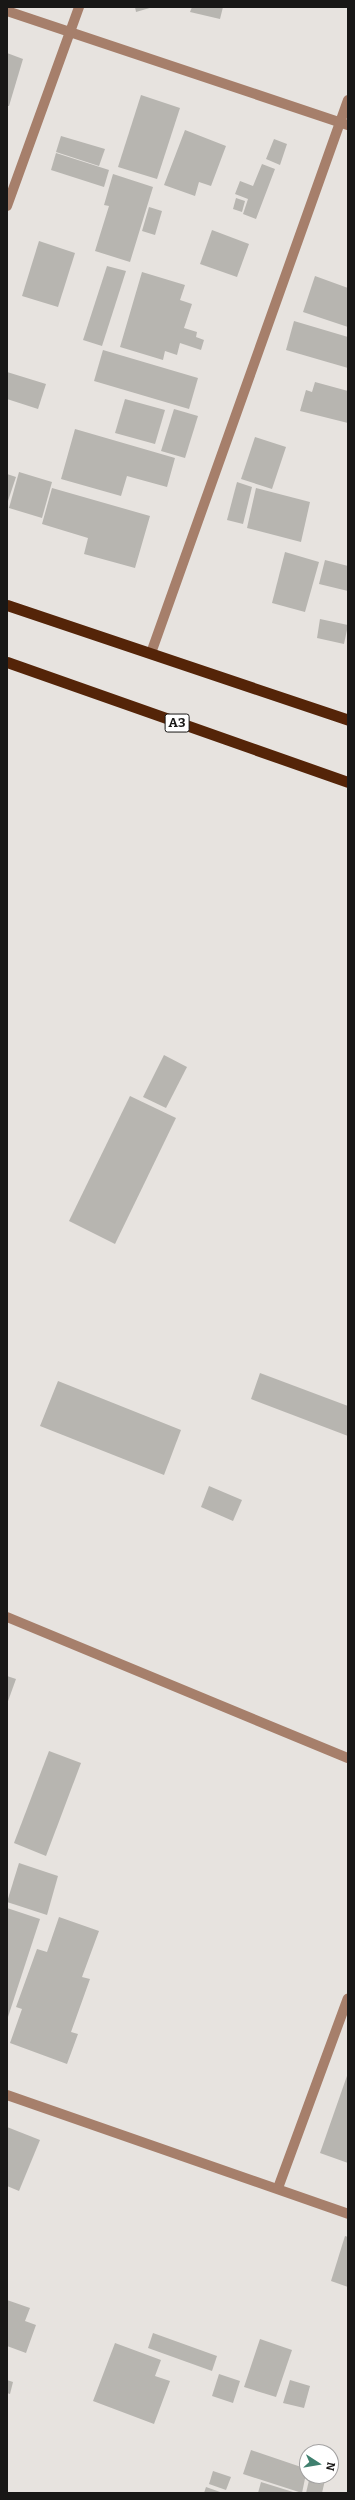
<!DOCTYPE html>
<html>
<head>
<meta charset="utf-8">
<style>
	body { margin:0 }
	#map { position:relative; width:355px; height:2500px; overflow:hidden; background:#e7e3df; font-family:Bitter,serif }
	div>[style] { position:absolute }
	.building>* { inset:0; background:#b7b5b0 }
	.minor>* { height:10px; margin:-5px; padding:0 5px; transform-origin:5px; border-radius:5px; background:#a67f6b }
	.trunk>* { height:11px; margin:-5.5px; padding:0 5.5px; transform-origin:5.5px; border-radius:5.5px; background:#542408 }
	span { translate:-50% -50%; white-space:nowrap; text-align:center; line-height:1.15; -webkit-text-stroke:4px #fff; paint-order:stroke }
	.shield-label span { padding:1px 3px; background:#fff; border:1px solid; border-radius:3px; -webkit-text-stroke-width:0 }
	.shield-label { font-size:13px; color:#181716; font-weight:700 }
	.frame { position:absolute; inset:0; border:8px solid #181716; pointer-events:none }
	.north { position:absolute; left:299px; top:2444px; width:40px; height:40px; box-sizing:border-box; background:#fff; border:1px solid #a3a2a2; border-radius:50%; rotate:102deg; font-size:11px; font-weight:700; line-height:16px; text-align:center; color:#181716 }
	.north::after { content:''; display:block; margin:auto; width:14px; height:18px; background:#40806f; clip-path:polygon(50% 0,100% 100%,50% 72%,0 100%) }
</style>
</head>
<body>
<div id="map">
	<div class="building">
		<i style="clip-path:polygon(135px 7px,153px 7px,136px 12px)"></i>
		<i style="clip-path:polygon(192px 7px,223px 7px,220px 19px,190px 12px)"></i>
		<i style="clip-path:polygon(7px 53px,23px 59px,9px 106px,7px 106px)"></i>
		<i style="clip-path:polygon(141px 95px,180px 108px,157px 179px,118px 167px)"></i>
		<i style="clip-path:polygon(185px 130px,226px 146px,211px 186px,199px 182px,195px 196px,164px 185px)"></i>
		<i style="clip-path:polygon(61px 136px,105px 149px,99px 166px,56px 152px)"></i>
		<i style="clip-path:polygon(274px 139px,287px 144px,280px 165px,266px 159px)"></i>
		<i style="clip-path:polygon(56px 153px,109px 170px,104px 187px,51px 170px)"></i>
		<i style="clip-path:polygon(262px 164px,275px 169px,256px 219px,243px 214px,248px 199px,235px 194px,240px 181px,253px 186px)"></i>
		<i style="clip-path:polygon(113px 174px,153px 187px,130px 262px,95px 251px,109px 206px,104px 205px)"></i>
		<i style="clip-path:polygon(236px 198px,245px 201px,242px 212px,233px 209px)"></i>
		<i style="clip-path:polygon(149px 207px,162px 211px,155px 235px,142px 231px)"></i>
		<i style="clip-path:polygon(212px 230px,249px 244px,237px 277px,200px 264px)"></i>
		<i style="clip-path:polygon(39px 241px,75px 253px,58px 307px,22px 296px)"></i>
		<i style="clip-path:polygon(107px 266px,126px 271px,102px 346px,83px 340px)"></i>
		<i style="clip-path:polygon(142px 272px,185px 285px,180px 300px,192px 304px,184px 328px,197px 332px,196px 337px,204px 340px,201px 350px,180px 343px,177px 355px,165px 351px,163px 360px,120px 347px)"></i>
		<i style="clip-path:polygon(315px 276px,348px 288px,348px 327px,303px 312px)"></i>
		<i style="clip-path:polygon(294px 321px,348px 337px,348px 368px,286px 350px)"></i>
		<i style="clip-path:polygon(103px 350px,198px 378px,189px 409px,94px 381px)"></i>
		<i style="clip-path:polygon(7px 372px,46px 384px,38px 409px,7px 399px)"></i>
		<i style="clip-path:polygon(315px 382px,348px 391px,348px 423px,300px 411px,306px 390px,312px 392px)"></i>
		<i style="clip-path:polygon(125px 399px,165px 410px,155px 444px,115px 433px)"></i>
		<i style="clip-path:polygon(174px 409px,198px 416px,185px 458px,161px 451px)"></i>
		<i style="clip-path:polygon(75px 429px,175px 458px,167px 487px,127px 476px,121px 496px,61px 479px)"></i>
		<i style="clip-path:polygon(255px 437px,286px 447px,272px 489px,241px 479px)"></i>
		<i style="clip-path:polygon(19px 472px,52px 482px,42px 518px,9px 508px)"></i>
		<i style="clip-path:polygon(7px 474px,16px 477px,7px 504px)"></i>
		<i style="clip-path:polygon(237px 482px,252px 487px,243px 524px,227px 520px)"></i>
		<i style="clip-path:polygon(52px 488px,150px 516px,135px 568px,84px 554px,88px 538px,42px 524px)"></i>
		<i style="clip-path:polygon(256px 488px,310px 502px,301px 542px,247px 528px)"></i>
		<i style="clip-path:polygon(285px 552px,319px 562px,305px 612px,272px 603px)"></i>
		<i style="clip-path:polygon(325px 560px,348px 566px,348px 591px,319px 584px)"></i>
		<i style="clip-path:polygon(320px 619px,348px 625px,344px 644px,317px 638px)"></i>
		<i style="clip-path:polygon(164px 1055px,187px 1067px,166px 1108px,143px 1097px)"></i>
		<i style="clip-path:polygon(130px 1096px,176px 1118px,115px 1244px,69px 1221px)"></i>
		<i style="clip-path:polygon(260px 1373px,348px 1406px,348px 1436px,251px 1399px)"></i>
		<i style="clip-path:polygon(58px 1381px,181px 1430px,164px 1475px,40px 1426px)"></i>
		<i style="clip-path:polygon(209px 1486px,242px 1500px,233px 1521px,201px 1507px)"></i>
		<i style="clip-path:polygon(7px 1676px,16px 1679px,7px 1704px)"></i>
		<i style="clip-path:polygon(49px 1751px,81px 1763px,46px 1856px,14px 1843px)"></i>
		<i style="clip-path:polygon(19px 1863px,58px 1876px,47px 1915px,7px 1902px)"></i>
		<i style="clip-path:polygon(7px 1908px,40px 1919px,7px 2020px)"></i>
		<i style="clip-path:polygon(59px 1917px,99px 1931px,82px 1977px,90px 1979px,71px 2032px,78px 2034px,67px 2064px,10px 2043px,22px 2009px,16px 2007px,37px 1949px,47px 1952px)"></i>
		<i style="clip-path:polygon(348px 2073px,348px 2163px,320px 2153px)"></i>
		<i style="clip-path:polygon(7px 2127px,40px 2140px,19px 2191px,7px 2186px)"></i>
		<i style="clip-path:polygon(345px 2236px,348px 2237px,348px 2287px,331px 2281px)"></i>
		<i style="clip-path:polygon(7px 2300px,30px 2308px,25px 2321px,36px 2325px,26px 2353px,7px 2346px)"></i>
		<i style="clip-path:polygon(153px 2333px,217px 2356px,212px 2371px,148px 2348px)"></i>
		<i style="clip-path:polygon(260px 2339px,292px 2350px,276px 2397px,244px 2387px)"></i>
		<i style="clip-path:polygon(115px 2343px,161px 2360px,155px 2376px,170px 2381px,154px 2424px,93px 2401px)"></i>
		<i style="clip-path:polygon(219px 2374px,240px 2381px,233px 2403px,212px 2396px)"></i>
		<i style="clip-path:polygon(7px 2380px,13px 2382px,10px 2394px,7px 2393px)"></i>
		<i style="clip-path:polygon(290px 2380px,310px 2386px,304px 2408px,283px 2403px)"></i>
		<i style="clip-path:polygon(251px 2450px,307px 2469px,302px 2493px,243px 2474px)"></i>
		<i style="clip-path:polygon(213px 2471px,231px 2477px,226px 2490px,209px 2484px)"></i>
		<i style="clip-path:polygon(310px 2476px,325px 2480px,322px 2493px,306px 2493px)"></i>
		<i style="clip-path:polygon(261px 2482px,293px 2492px,292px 2493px,258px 2493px)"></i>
		<i style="clip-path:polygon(206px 2487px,223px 2493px,204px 2493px)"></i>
	</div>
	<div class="minor">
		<i style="left:7px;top:11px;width:360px;rotate:18.5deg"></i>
		<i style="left:7px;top:206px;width:212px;rotate:-70.1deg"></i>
		<i style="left:151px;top:653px;width:587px;rotate:-70.39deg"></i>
		<i style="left:7px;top:1617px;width:369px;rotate:22.5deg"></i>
		<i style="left:7px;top:2095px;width:361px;rotate:19.2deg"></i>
		<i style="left:278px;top:2188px;width:202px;rotate:-69.8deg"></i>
	</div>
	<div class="trunk">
		<i style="left:7px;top:605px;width:360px;rotate:18.6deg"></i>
		<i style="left:7px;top:662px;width:361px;rotate:19.4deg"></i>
	</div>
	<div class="shield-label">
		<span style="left:177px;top:723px">A3</span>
	</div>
	<div class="frame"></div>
	<div class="north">N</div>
</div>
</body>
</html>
